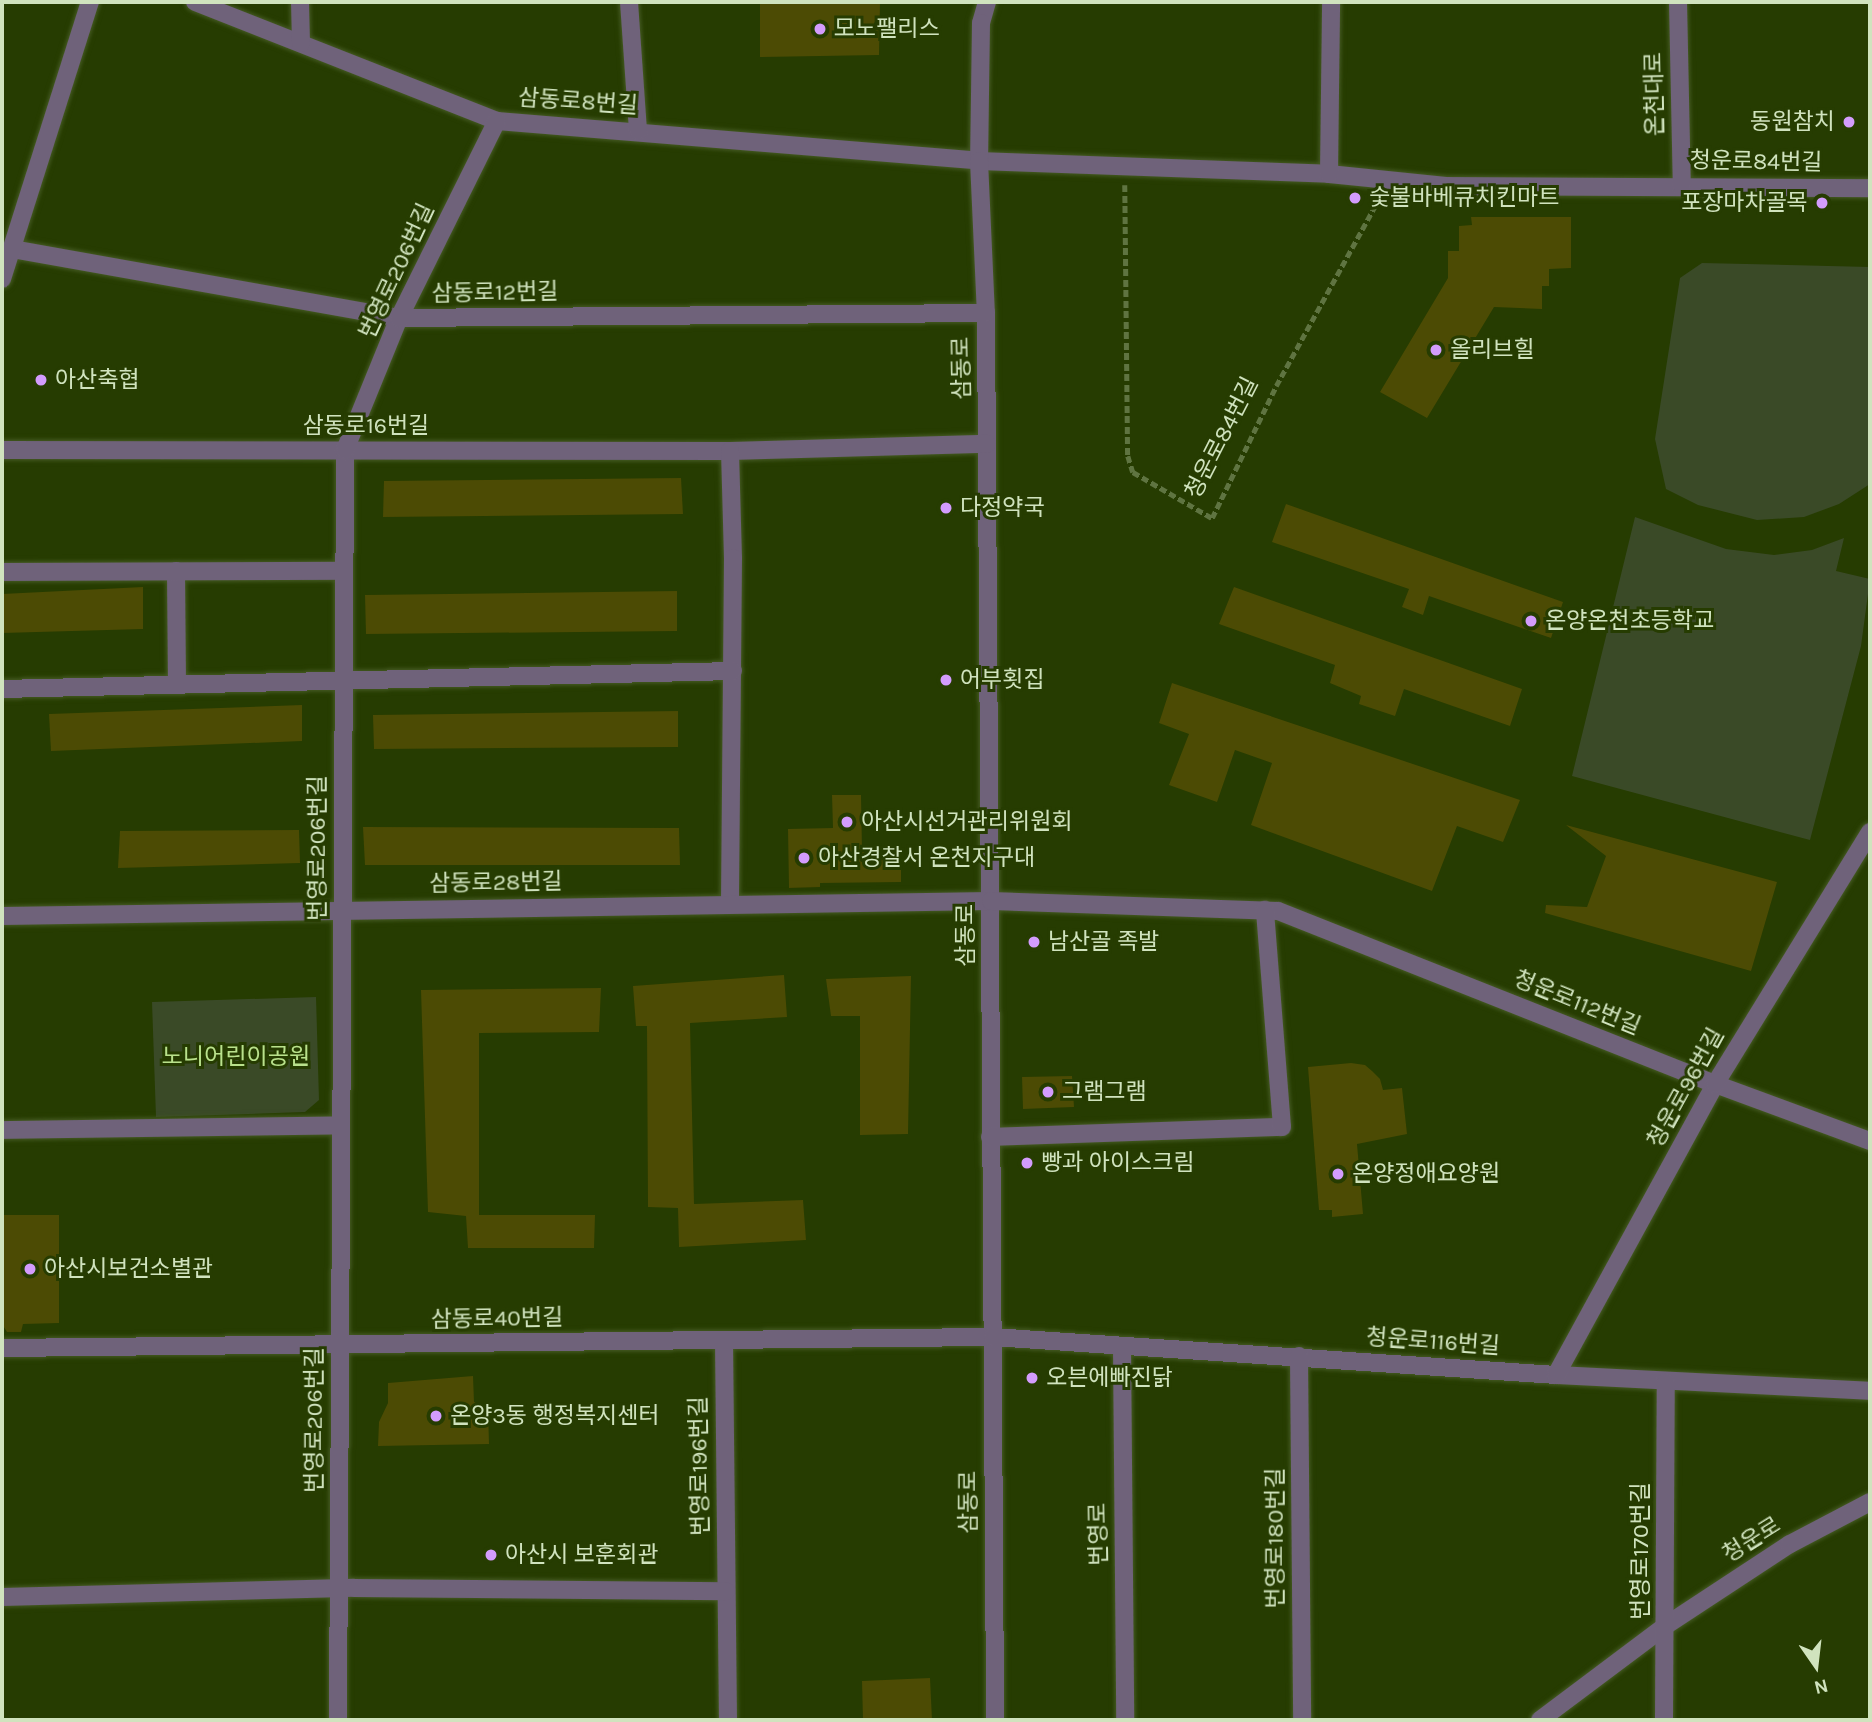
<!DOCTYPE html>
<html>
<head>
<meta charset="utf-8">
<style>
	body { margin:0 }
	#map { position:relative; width:1872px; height:1722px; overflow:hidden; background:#263c01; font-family:Karla,"Noto Sans KR",sans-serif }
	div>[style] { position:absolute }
	.green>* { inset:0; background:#3a4a27 }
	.building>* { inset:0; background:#4c4b04 }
	.path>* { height:4.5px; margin-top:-2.25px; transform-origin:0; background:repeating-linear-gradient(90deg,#5f7441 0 7px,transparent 0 10.5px) }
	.roads { filter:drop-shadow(0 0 2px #455a23) drop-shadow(0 0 2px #455a23) }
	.minor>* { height:18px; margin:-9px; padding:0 9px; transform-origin:9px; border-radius:9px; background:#6f627a }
	.dots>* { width:19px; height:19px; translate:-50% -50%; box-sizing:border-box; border:4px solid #263c01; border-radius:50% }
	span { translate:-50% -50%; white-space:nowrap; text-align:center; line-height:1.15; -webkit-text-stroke:6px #263c01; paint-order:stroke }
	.poi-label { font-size:23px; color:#d0e3be }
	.left { translate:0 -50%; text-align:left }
	.right { translate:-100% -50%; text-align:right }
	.street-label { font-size:23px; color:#d0e3be }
	.park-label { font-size:23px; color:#b9e18c }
	.frame { position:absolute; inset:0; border:4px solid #d0e3be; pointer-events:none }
	.north { position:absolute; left:1781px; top:1631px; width:70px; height:70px; -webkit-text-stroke:5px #263c01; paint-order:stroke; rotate:166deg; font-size:19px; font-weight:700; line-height:28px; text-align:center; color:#d0e3be }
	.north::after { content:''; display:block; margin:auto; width:24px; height:32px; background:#d0e3be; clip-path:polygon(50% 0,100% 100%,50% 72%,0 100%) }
</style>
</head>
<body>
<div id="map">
	<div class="green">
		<i style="clip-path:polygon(1702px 263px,1870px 267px,1870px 484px,1839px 504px,1804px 517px,1757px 520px,1698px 505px,1666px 489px,1655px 439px,1680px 278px)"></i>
		<i style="clip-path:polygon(1635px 517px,1726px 549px,1774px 555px,1812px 550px,1844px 538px,1836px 571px,1870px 579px,1861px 646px,1810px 840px,1572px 776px)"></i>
		<i style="clip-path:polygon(316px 997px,319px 1100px,305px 1112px,156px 1117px,152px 1002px)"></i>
	</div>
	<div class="building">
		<i style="clip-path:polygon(760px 2px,880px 2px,879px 55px,760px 57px)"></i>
		<i style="clip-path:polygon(1471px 217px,1571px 217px,1571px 268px,1549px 269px,1549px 286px,1542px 286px,1542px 309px,1494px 307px,1427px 418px,1380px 392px,1448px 278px,1448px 251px,1459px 251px,1459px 226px,1472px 225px)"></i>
		<i style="clip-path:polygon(681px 478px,683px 514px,383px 517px,384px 481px)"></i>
		<i style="clip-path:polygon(1286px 504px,1563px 602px,1551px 638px,1429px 596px,1423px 615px,1402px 607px,1409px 589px,1272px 542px)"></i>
		<i style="clip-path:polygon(143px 587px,143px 629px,2px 633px,2px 594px)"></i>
		<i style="clip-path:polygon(1234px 587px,1522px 689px,1510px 726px,1404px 689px,1395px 716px,1359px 704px,1361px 696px,1330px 683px,1335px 665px,1219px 624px)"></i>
		<i style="clip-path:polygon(677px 591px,677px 631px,366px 634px,365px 595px)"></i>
		<i style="clip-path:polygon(1172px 683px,1520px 800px,1503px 842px,1457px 826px,1432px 891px,1251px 825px,1272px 763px,1235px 750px,1217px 802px,1169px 785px,1189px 734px,1159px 723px)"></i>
		<i style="clip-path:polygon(302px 705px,302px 741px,51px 751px,49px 714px)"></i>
		<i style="clip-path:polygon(678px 711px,678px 747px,374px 749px,373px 715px)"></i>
		<i style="clip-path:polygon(832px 795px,861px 795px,862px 850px,901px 849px,901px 882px,820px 883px,820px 887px,789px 888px,788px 829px,833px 828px)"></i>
		<i style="clip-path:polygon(1566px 825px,1777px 882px,1751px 971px,1545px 913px,1546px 905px,1587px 907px,1606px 856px)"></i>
		<i style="clip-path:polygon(363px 827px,679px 828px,680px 865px,365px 865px)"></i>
		<i style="clip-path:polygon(299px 830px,300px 863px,118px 868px,120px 831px)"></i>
		<i style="clip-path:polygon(784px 975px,787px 1017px,690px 1023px,694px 1204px,803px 1200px,806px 1240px,679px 1247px,678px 1208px,648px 1207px,647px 1026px,636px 1026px,633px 986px)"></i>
		<i style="clip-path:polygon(911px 976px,908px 1134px,860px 1135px,860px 1016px,831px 1016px,826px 979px)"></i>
		<i style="clip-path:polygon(601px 988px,599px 1032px,479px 1033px,479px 1215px,595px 1215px,594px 1248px,468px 1248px,466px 1216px,428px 1212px,421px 990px)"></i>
		<i style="clip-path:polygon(1351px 1063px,1365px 1065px,1372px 1071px,1380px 1079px,1383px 1090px,1402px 1088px,1407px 1134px,1357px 1144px,1363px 1214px,1332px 1217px,1332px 1210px,1319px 1210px,1308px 1067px)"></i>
		<i style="clip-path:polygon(1072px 1076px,1074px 1107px,1023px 1109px,1022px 1077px)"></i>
		<i style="clip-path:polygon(2px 1215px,59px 1215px,59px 1323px,23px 1324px,21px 1332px,7px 1332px,2px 1324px)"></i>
		<i style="clip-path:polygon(473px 1376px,474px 1402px,488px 1409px,489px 1444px,378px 1446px,379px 1422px,388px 1403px,388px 1383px)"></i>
		<i style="clip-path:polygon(930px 1678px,932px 1720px,863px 1720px,862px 1681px)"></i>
	</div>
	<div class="path">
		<i style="left:1125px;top:185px;width:271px;rotate:89.4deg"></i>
		<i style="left:1128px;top:456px;width:17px;rotate:73deg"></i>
		<i style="left:1133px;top:472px;width:91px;rotate:30.2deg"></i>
		<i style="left:1212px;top:518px;width:147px;rotate:-64.1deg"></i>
		<i style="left:1276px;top:386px;width:213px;rotate:-61.2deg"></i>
	</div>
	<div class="roads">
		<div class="minor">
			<i style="left:195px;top:2px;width:325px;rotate:21.5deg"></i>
			<i style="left:497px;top:121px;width:484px;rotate:4.7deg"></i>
			<i style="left:979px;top:161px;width:350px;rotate:2.1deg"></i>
			<i style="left:1329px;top:174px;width:120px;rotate:5.8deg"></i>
			<i style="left:1448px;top:186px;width:422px;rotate:0.3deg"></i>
			<i style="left:300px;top:2px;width:41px;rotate:88.6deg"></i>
			<i style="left:629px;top:2px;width:129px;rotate:86deg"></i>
			<i style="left:987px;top:2px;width:22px;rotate:106deg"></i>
			<i style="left:981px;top:23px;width:138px;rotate:90.8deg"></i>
			<i style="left:979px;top:161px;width:152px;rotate:87.4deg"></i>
			<i style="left:986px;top:313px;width:1407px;rotate:89.63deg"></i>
			<i style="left:1678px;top:2px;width:184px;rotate:88.8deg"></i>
			<i style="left:1329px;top:174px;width:172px;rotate:-89.3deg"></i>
			<i style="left:12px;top:249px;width:393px;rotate:10.1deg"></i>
			<i style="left:399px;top:318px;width:587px;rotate:-0.49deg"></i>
			<i style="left:2px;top:279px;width:291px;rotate:-72.4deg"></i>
			<i style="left:2px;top:450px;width:728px;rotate:0.08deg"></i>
			<i style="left:730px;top:451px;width:257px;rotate:-1.6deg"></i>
			<i style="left:730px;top:451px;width:107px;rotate:88.4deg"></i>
			<i style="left:733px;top:558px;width:346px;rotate:90.5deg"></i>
			<i style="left:176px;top:571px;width:113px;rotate:89.5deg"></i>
			<i style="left:2px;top:572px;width:342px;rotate:-0.2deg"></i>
			<i style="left:2px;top:689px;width:731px;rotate:-1.41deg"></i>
			<i style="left:2px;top:916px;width:989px;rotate:-0.87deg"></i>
			<i style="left:991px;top:901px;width:287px;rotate:2deg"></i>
			<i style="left:1278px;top:911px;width:470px;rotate:21.6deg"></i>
			<i style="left:1715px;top:1084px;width:165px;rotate:20.2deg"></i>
			<i style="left:2px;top:1130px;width:339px;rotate:-0.8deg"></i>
			<i style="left:990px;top:1137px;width:292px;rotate:-2deg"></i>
			<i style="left:1282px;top:1127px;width:218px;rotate:-94.5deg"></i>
			<i style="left:724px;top:1340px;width:380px;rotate:89.4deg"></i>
			<i style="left:1122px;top:1347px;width:373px;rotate:89.5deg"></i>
			<i style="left:2px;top:1348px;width:991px;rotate:-0.64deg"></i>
			<i style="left:993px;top:1337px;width:564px;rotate:3.86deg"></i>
			<i style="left:1556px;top:1375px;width:314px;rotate:2.9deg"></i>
			<i style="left:1299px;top:1356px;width:364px;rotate:89.5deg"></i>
			<i style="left:1556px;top:1375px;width:332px;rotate:-61.3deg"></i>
			<i style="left:1715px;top:1084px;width:296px;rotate:-58.4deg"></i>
			<i style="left:2px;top:1597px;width:352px;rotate:-1.5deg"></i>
			<i style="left:354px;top:1588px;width:372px;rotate:0.5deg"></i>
			<i style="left:338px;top:1720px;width:1270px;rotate:-89.68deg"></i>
			<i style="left:345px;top:450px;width:143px;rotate:-67.8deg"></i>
			<i style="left:399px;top:318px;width:220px;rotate:-63.6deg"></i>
			<i style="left:1540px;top:1720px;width:156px;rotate:-36.9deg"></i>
			<i style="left:1665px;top:1626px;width:149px;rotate:-33.3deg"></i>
			<i style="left:1790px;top:1544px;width:90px;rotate:-27.7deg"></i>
			<i style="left:1664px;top:1720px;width:338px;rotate:-89.7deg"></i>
		</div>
	</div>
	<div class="dots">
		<i style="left:820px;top:29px;background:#d39cfd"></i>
		<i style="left:1849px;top:122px;background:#d39cfd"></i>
		<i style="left:1355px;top:198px;background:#d39cfd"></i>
		<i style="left:1822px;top:203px;background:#d39cfd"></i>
		<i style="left:1436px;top:350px;background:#d39cfd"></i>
		<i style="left:41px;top:380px;background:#d39cfd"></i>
		<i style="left:946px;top:508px;background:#d39cfd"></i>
		<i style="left:1531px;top:621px;background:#d39cfd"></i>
		<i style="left:946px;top:680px;background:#d39cfd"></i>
		<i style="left:847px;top:822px;background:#d39cfd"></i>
		<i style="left:804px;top:858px;background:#d39cfd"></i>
		<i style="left:1034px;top:942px;background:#d39cfd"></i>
		<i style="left:1048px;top:1092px;background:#d39cfd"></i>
		<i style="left:1027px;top:1163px;background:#d39cfd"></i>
		<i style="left:1338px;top:1174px;background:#d39cfd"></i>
		<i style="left:30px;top:1269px;background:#d39cfd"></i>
		<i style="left:1032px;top:1378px;background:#d39cfd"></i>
		<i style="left:436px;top:1416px;background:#d39cfd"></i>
		<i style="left:491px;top:1555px;background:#d39cfd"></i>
	</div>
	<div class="poi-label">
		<span class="left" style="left:834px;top:29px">모노팰리스</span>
		<span class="right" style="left:1835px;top:122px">동원참치</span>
		<span class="left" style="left:1369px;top:198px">숯불바베큐치킨마트</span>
		<span class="right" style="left:1808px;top:203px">포장마차골목</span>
		<span class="left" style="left:1450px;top:350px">올리브힐</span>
		<span class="left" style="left:55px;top:380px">아산축협</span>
		<span class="left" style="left:960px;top:508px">다정약국</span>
		<span class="left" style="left:1545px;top:621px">온양온천초등학교</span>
		<span class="left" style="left:960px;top:680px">어부횟집</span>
		<span class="left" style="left:861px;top:822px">아산시선거관리위원회</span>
		<span class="left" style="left:818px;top:858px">아산경찰서 온천지구대</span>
		<span class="left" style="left:1048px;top:942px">남산골 족발</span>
		<span class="left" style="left:1062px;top:1092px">그램그램</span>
		<span class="left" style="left:1041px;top:1163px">빵과 아이스크림</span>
		<span class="left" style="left:1352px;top:1174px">온양정애요양원</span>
		<span class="left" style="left:44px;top:1269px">아산시보건소별관</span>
		<span class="left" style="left:1046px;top:1378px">오븐에빠진닭</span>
		<span class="left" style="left:450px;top:1416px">온양3동 행정복지센터</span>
		<span class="left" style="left:505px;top:1555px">아산시 보훈회관</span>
	</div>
	<div class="street-label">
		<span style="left:1655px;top:94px;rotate:-91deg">온천대로</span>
		<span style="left:578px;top:102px;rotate:4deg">삼동로8번길</span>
		<span style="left:1756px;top:162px;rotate:1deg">청운로84번길</span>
		<span style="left:397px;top:271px;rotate:-65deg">번영로206번길</span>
		<span style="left:495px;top:293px;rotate:-1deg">삼동로12번길</span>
		<span style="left:962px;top:368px;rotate:-91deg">삼동로</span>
		<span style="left:366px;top:426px">삼동로16번길</span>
		<span style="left:1222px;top:438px;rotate:-63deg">청운로84번길</span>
		<span style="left:318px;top:848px;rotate:-90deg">번영로206번길</span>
		<span style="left:496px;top:883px;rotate:-1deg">삼동로28번길</span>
		<span style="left:966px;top:935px;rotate:-90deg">삼동로</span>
		<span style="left:1577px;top:1003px;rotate:22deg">청운로112번길</span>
		<span style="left:1686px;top:1088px;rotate:-61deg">청운로96번길</span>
		<span style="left:497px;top:1319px;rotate:-1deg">삼동로40번길</span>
		<span style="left:1433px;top:1342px;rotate:4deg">청운로116번길</span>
		<span style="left:315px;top:1420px;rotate:-90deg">번영로206번길</span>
		<span style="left:700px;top:1466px;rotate:-91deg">번영로196번길</span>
		<span style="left:969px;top:1502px;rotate:-90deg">삼동로</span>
		<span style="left:1099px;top:1534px;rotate:-91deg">번영로</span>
		<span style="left:1276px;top:1538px;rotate:-90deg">번영로180번길</span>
		<span style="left:1752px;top:1540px;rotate:-32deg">청운로</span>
		<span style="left:1641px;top:1551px;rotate:-90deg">번영로170번길</span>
	</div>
	<div class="park-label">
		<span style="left:236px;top:1057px">노니어린이공원</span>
	</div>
	<div class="frame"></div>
	<div class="north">N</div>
</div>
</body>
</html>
